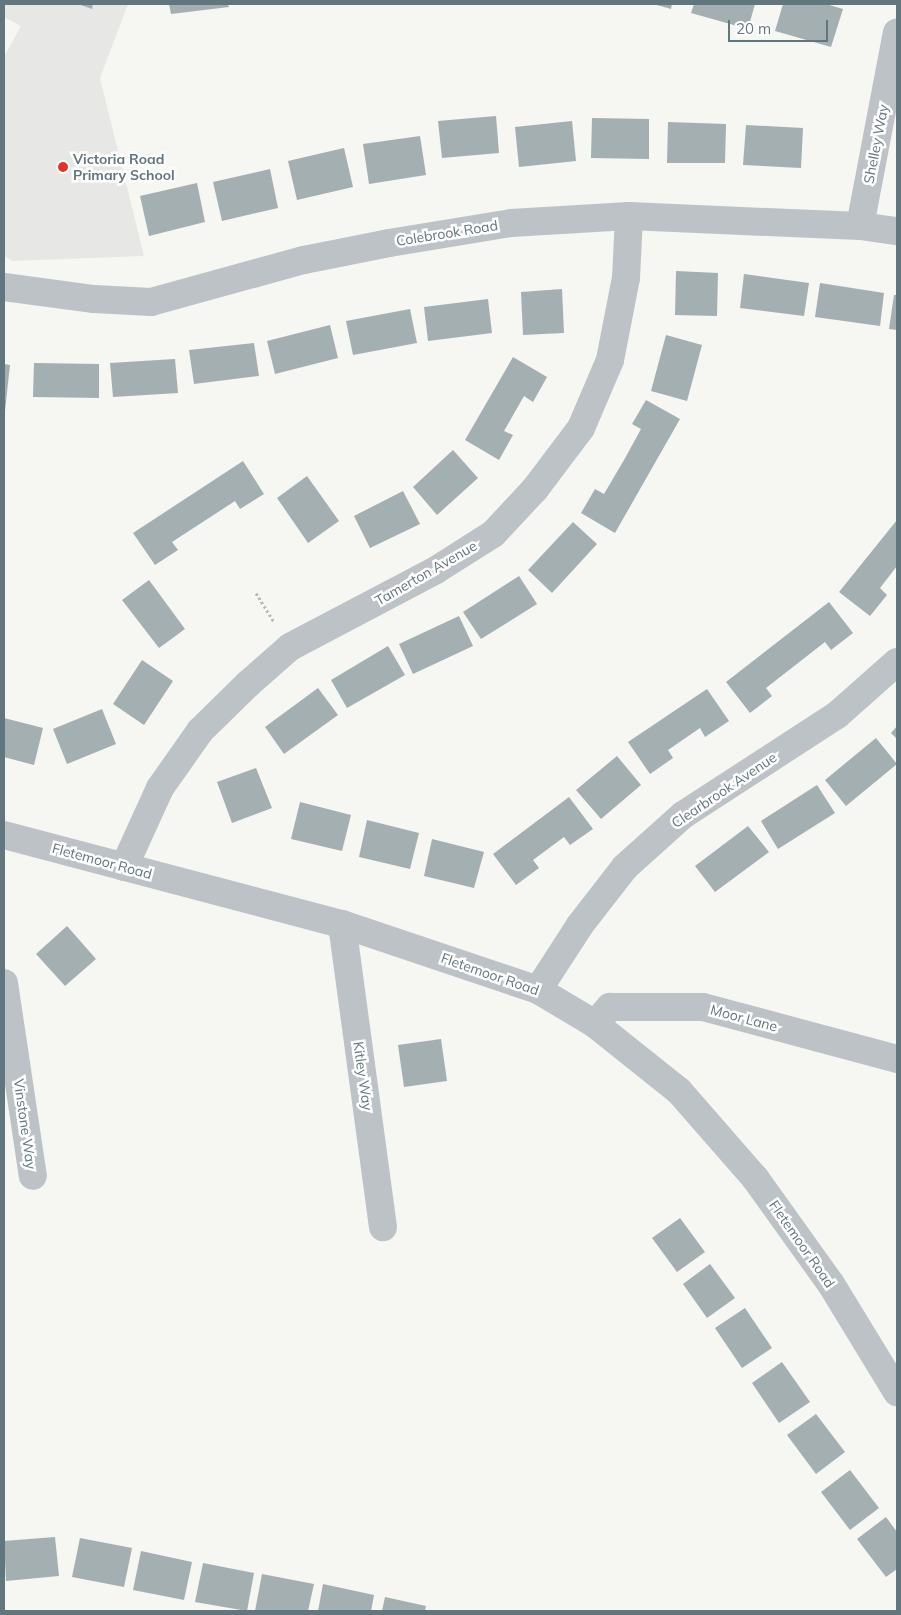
<!DOCTYPE html>
<html>
<head>
<meta charset="utf-8">
<style>
	body { margin:0 }
	#map { position:relative; width:901px; height:1615px; overflow:hidden; background:#f6f6f3; font-family:Mulish,sans-serif }
	div>[style] { position:absolute }
	.built>* { inset:0; background:#e7e7e6 }
	.building>* { inset:0; background:#a4afb2 }
	.path>* { height:3px; margin-top:-1.5px; transform-origin:0; background:repeating-linear-gradient(90deg,#b7bbbd 0 2.5px,transparent 0 5px) }
	.minor>* { height:28px; margin:-14px; padding:0 14px; transform-origin:14px; border-radius:14px; background:#bcc2c5 }
	.dots>* { width:14px; height:14px; translate:-50% -50%; box-sizing:border-box; border:2px solid #fff; border-radius:50% }
	span { translate:-50% -50%; white-space:nowrap; text-align:center; line-height:1.15; -webkit-text-stroke:5px #fff; paint-order:stroke }
	.street-label { font-size:14px; color:#62767d }
	.poi-label { font-size:14px; color:#62767d; font-weight:700 }
	.left { translate:0 -50%; text-align:left }
	.frame { position:absolute; inset:0; border:5px solid #62767d; pointer-events:none }
	.scale { position:absolute; left:728px; top:20px; width:100px; height:22px; box-sizing:border-box; border:2px solid #62767d; border-top:0; padding-left:6px; font-size:15px; line-height:18px; white-space:nowrap; color:#62767d; -webkit-text-stroke:4px #fff; paint-order:stroke }
</style>
</head>
<body>
<div id="map">
	<div class="built">
		<i style="clip-path:polygon(4px 4px,128px 4px,100px 78px,144px 256px,12px 261px,4px 256px,4px 57px,21px 26px,4px 17px)"></i>
	</div>
	<div class="building">
		<i style="clip-path:polygon(78px 4px,93px 4px,92px 9px)"></i>
		<i style="clip-path:polygon(169px 4px,228px 4px,229px 7px,171px 14px)"></i>
		<i style="clip-path:polygon(653px 4px,672px 4px,671px 9px)"></i>
		<i style="clip-path:polygon(694px 4px,755px 4px,748px 29px,691px 13px)"></i>
		<i style="clip-path:polygon(783px 4px,826px 4px,843px 9px,831px 47px,775px 31px)"></i>
		<i style="clip-path:polygon(496px 116px,499px 153px,442px 158px,438px 121px)"></i>
		<i style="clip-path:polygon(592px 118px,649px 119px,649px 159px,591px 158px)"></i>
		<i style="clip-path:polygon(572px 121px,576px 161px,519px 167px,515px 127px)"></i>
		<i style="clip-path:polygon(668px 122px,726px 124px,725px 163px,667px 163px)"></i>
		<i style="clip-path:polygon(746px 125px,803px 128px,801px 168px,743px 165px)"></i>
		<i style="clip-path:polygon(420px 136px,426px 175px,369px 184px,363px 144px)"></i>
		<i style="clip-path:polygon(344px 148px,353px 187px,297px 200px,288px 161px)"></i>
		<i style="clip-path:polygon(270px 169px,278px 208px,222px 221px,213px 182px)"></i>
		<i style="clip-path:polygon(197px 183px,205px 222px,149px 236px,140px 196px)"></i>
		<i style="clip-path:polygon(676px 271px,718px 273px,717px 316px,675px 315px)"></i>
		<i style="clip-path:polygon(744px 274px,809px 283px,804px 316px,740px 308px)"></i>
		<i style="clip-path:polygon(820px 283px,884px 293px,880px 326px,815px 317px)"></i>
		<i style="clip-path:polygon(562px 289px,564px 333px,523px 335px,521px 292px)"></i>
		<i style="clip-path:polygon(894px 295px,897px 295px,897px 330px,889px 329px)"></i>
		<i style="clip-path:polygon(488px 299px,492px 333px,428px 341px,424px 307px)"></i>
		<i style="clip-path:polygon(410px 309px,417px 343px,353px 355px,346px 321px)"></i>
		<i style="clip-path:polygon(330px 325px,338px 358px,275px 374px,267px 341px)"></i>
		<i style="clip-path:polygon(666px 335px,702px 345px,687px 401px,651px 391px)"></i>
		<i style="clip-path:polygon(254px 343px,259px 376px,194px 384px,189px 350px)"></i>
		<i style="clip-path:polygon(513px 357px,547px 377px,533px 402px,524px 396px,504px 431px,513px 435px,499px 460px,465px 440px)"></i>
		<i style="clip-path:polygon(175px 359px,178px 393px,113px 397px,110px 363px)"></i>
		<i style="clip-path:polygon(34px 363px,99px 364px,99px 398px,33px 397px)"></i>
		<i style="clip-path:polygon(4px 364px,10px 365px,5px 411px,4px 411px)"></i>
		<i style="clip-path:polygon(646px 400px,680px 419px,615px 533px,581px 513px,595px 489px,604px 494px,624px 460px,641px 429px,632px 424px)"></i>
		<i style="clip-path:polygon(453px 450px,478px 478px,437px 515px,413px 487px)"></i>
		<i style="clip-path:polygon(243px 461px,264px 494px,240px 509px,235px 501px,172px 542px,178px 550px,155px 565px,133px 533px)"></i>
		<i style="clip-path:polygon(307px 476px,339px 521px,308px 543px,277px 498px)"></i>
		<i style="clip-path:polygon(403px 491px,420px 524px,370px 548px,354px 516px)"></i>
		<i style="clip-path:polygon(897px 520px,897px 566px,880px 588px,887px 595px,870px 616px,839px 592px)"></i>
		<i style="clip-path:polygon(573px 522px,597px 544px,552px 593px,528px 570px)"></i>
		<i style="clip-path:polygon(519px 576px,537px 604px,481px 639px,463px 612px)"></i>
		<i style="clip-path:polygon(149px 580px,185px 629px,159px 648px,122px 600px)"></i>
		<i style="clip-path:polygon(829px 602px,853px 633px,831px 650px,825px 642px,766px 688px,772px 696px,750px 713px,726px 682px)"></i>
		<i style="clip-path:polygon(459px 616px,473px 646px,413px 674px,399px 644px)"></i>
		<i style="clip-path:polygon(388px 646px,405px 675px,347px 708px,331px 680px)"></i>
		<i style="clip-path:polygon(142px 660px,173px 681px,144px 725px,113px 704px)"></i>
		<i style="clip-path:polygon(318px 688px,338px 715px,284px 754px,265px 727px)"></i>
		<i style="clip-path:polygon(707px 689px,729px 721px,705px 737px,700px 728px,668px 750px,673px 758px,650px 774px,628px 742px)"></i>
		<i style="clip-path:polygon(102px 709px,116px 744px,67px 764px,53px 729px)"></i>
		<i style="clip-path:polygon(4px 718px,43px 728px,34px 765px,4px 757px)"></i>
		<i style="clip-path:polygon(897px 726px,897px 739px,891px 733px)"></i>
		<i style="clip-path:polygon(876px 738px,897px 764px,846px 806px,825px 780px)"></i>
		<i style="clip-path:polygon(617px 756px,641px 785px,601px 819px,576px 790px)"></i>
		<i style="clip-path:polygon(256px 768px,272px 808px,232px 823px,217px 782px)"></i>
		<i style="clip-path:polygon(817px 785px,835px 813px,778px 849px,761px 821px)"></i>
		<i style="clip-path:polygon(569px 797px,593px 829px,570px 845px,564px 837px,533px 860px,539px 868px,516px 885px,493px 854px)"></i>
		<i style="clip-path:polygon(300px 802px,351px 815px,342px 851px,291px 839px)"></i>
		<i style="clip-path:polygon(367px 820px,419px 833px,410px 869px,359px 857px)"></i>
		<i style="clip-path:polygon(748px 826px,769px 852px,715px 892px,695px 866px)"></i>
		<i style="clip-path:polygon(432px 839px,484px 852px,474px 888px,424px 876px)"></i>
		<i style="clip-path:polygon(67px 926px,96px 959px,65px 986px,36px 954px)"></i>
		<i style="clip-path:polygon(441px 1039px,447px 1081px,404px 1087px,398px 1045px)"></i>
		<i style="clip-path:polygon(680px 1218px,705px 1252px,677px 1272px,652px 1238px)"></i>
		<i style="clip-path:polygon(710px 1264px,735px 1298px,707px 1318px,683px 1284px)"></i>
		<i style="clip-path:polygon(745px 1308px,772px 1348px,742px 1368px,715px 1328px)"></i>
		<i style="clip-path:polygon(782px 1362px,810px 1402px,779px 1423px,752px 1383px)"></i>
		<i style="clip-path:polygon(816px 1414px,845px 1452px,816px 1474px,787px 1435px)"></i>
		<i style="clip-path:polygon(850px 1470px,879px 1508px,850px 1530px,821px 1492px)"></i>
		<i style="clip-path:polygon(886px 1517px,897px 1532px,897px 1569px,886px 1577px,857px 1539px)"></i>
		<i style="clip-path:polygon(55px 1537px,59px 1576px,6px 1581px,4px 1541px)"></i>
		<i style="clip-path:polygon(80px 1538px,132px 1548px,124px 1587px,72px 1577px)"></i>
		<i style="clip-path:polygon(141px 1551px,192px 1562px,184px 1600px,133px 1590px)"></i>
		<i style="clip-path:polygon(203px 1563px,254px 1573px,247px 1611px,195px 1602px)"></i>
		<i style="clip-path:polygon(262px 1574px,314px 1584px,308px 1611px,255px 1611px)"></i>
		<i style="clip-path:polygon(323px 1584px,374px 1595px,371px 1611px,318px 1611px)"></i>
		<i style="clip-path:polygon(385px 1597px,426px 1606px,425px 1611px,382px 1611px)"></i>
	</div>
	<div class="path">
		<i style="left:256px;top:593px;width:34px;rotate:58deg"></i>
	</div>
	<div class="minor">
		<i style="left:860px;top:226px;width:197px;rotate:-79.2deg"></i>
		<i style="left:4px;top:287px;width:91px;rotate:7.6deg"></i>
		<i style="left:94px;top:299px;width:57px;rotate:3deg"></i>
		<i style="left:151px;top:302px;width:159px;rotate:-15.4deg"></i>
		<i style="left:304px;top:260px;width:87px;rotate:-11.3deg"></i>
		<i style="left:389px;top:243px;width:124px;rotate:-9.3deg"></i>
		<i style="left:511px;top:223px;width:118px;rotate:-3.4deg"></i>
		<i style="left:629px;top:216px;width:231px;rotate:2.5deg"></i>
		<i style="left:860px;top:226px;width:37px;rotate:8deg"></i>
		<i style="left:4px;top:835px;width:350px;rotate:14.8deg"></i>
		<i style="left:342px;top:924px;width:207px;rotate:18.6deg"></i>
		<i style="left:538px;top:990px;width:66px;rotate:30.8deg"></i>
		<i style="left:595px;top:1024px;width:107px;rotate:38.6deg"></i>
		<i style="left:679px;top:1091px;width:116px;rotate:48.9deg"></i>
		<i style="left:755px;top:1178px;width:130px;rotate:54.4deg"></i>
		<i style="left:831px;top:1284px;width:127px;rotate:58.6deg"></i>
		<i style="left:124px;top:867px;width:87px;rotate:-65.5deg"></i>
		<i style="left:160px;top:788px;width:70px;rotate:-54.9deg"></i>
		<i style="left:200px;top:731px;width:67px;rotate:-44.4deg"></i>
		<i style="left:248px;top:684px;width:56px;rotate:-41.4deg"></i>
		<i style="left:290px;top:647px;width:165px;rotate:-27.8deg"></i>
		<i style="left:436px;top:570px;width:67px;rotate:-32.3deg"></i>
		<i style="left:493px;top:534px;width:62px;rotate:-47deg"></i>
		<i style="left:535px;top:489px;width:76px;rotate:-53deg"></i>
		<i style="left:581px;top:428px;width:74px;rotate:-66.9deg"></i>
		<i style="left:610px;top:360px;width:84px;rotate:-79deg"></i>
		<i style="left:626px;top:278px;width:62px;rotate:-87.2deg"></i>
		<i style="left:342px;top:924px;width:306px;rotate:82.3deg"></i>
		<i style="left:4px;top:983px;width:195px;rotate:81.5deg"></i>
		<i style="left:538px;top:990px;width:77px;rotate:-57.1deg"></i>
		<i style="left:580px;top:925px;width:73px;rotate:-52.2deg"></i>
		<i style="left:625px;top:867px;width:78px;rotate:-41.9deg"></i>
		<i style="left:683px;top:815px;width:184px;rotate:-33deg"></i>
		<i style="left:837px;top:715px;width:80px;rotate:-41.5deg"></i>
		<i style="left:595px;top:1024px;width:23px;rotate:-49deg"></i>
		<i style="left:610px;top:1007px;width:93px"></i>
		<i style="left:703px;top:1007px;width:201px;rotate:15deg"></i>
	</div>
	<div class="dots">
		<i style="left:63px;top:167px;background:#dd362c"></i>
	</div>
	<div class="street-label">
		<span style="left:876px;top:144px;rotate:-79deg">Shelley Way</span>
		<span style="left:447px;top:233px;rotate:-9deg">Colebrook Road</span>
		<span style="left:426px;top:573px;rotate:-30deg">Tamerton Avenue</span>
		<span style="left:724px;top:790px;rotate:-34deg">Clearbrook Avenue</span>
		<span style="left:102px;top:861px;rotate:15deg">Fletemoor Road</span>
		<span style="left:490px;top:974px;rotate:19deg">Fletemoor Road</span>
		<span style="left:744px;top:1018px;rotate:15deg">Moor Lane</span>
		<span style="left:363px;top:1076px;rotate:82deg">Kitley Way</span>
		<span style="left:25px;top:1124px;rotate:82deg">Vinstone Way</span>
		<span style="left:802px;top:1244px;rotate:55deg">Fletemoor Road</span>
	</div>
	<div class="poi-label">
		<span class="left" style="left:73px;top:167px">Victoria Road<br>Primary School</span>
	</div>
	<div class="frame"></div>
	<div class="scale">20 m</div>
</div>
</body>
</html>
